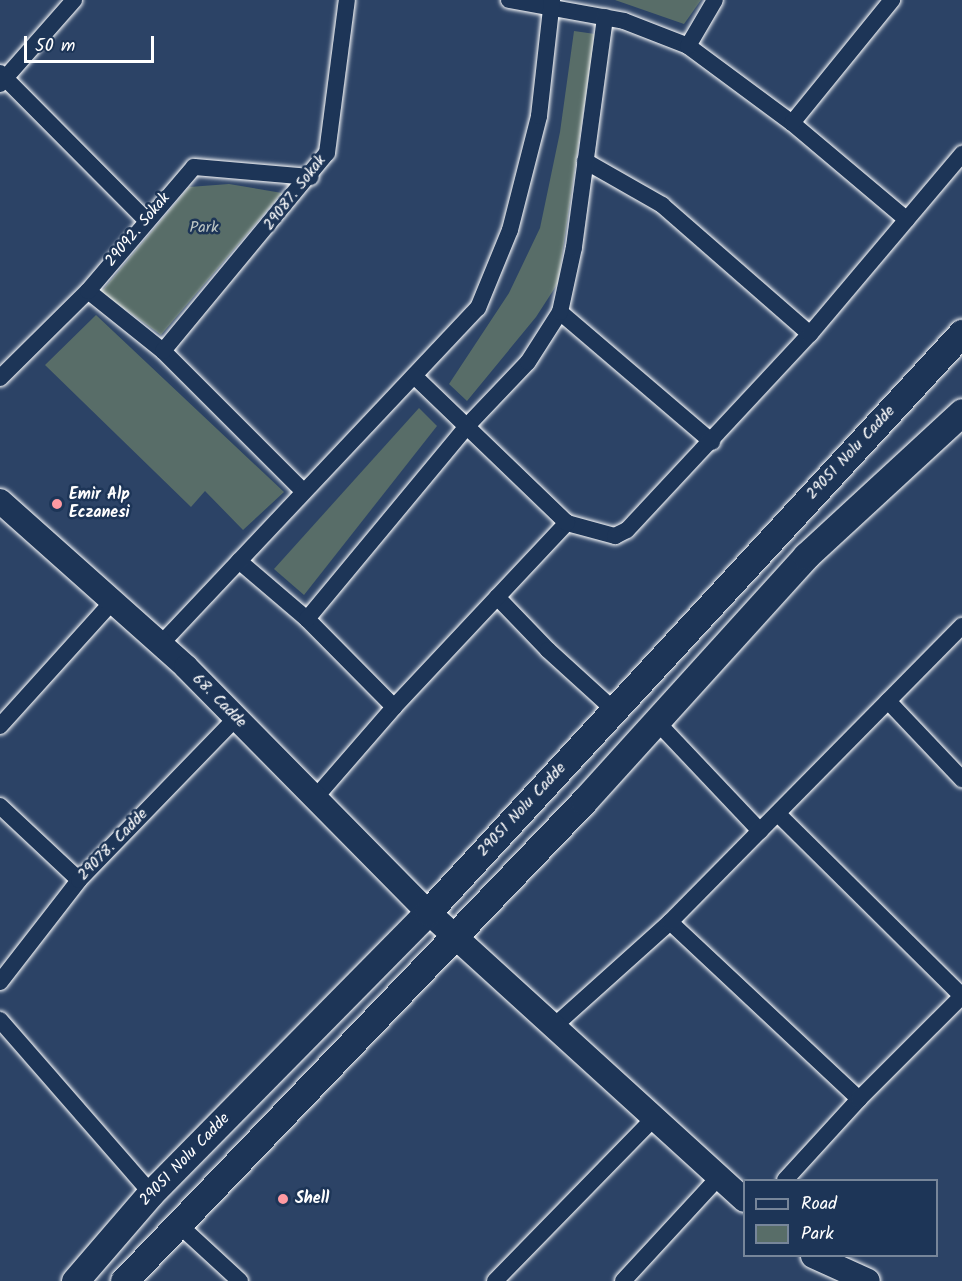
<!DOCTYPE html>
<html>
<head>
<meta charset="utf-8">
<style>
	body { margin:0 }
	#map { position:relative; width:962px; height:1281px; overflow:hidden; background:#2c4366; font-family:Kalam,sans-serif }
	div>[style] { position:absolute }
	.green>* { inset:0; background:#586d68 }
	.roads { filter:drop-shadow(0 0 2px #fff) drop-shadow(0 0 2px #fff) }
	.street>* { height:16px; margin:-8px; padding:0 8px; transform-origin:8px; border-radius:8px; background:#1d3557 }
	.secondary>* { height:24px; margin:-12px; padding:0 12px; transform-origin:12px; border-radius:12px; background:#1d3557 }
	.primary>* { height:27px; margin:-13.5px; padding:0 13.5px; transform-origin:13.5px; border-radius:13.5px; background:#1d3557 }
	.dots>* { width:16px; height:16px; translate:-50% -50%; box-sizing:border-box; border:3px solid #1d3557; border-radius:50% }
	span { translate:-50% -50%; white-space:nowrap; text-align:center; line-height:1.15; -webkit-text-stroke:5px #1d3557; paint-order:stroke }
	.street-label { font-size:16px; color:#fff }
	.park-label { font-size:16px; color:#bcc5c3 }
	.poi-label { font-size:16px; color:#fff; font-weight:700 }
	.left { translate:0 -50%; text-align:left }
	.legend { position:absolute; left:743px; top:1179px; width:195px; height:78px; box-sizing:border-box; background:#1d3557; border:2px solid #77869a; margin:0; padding:8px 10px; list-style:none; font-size:18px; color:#fff }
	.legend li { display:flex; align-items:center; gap:12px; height:30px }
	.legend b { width:30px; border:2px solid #77869a }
	.scale { position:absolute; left:24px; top:36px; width:130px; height:27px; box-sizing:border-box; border:3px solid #fff; border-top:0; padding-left:8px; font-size:18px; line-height:21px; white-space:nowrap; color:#fff; -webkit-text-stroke:4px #1d3557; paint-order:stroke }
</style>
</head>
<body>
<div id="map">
	<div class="green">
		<i style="clip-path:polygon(615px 0,701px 0,684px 24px)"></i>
		<i style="clip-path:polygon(574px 31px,595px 34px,558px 283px,536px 317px,467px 401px,449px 384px,509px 293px,540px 228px,560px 132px)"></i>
		<i style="clip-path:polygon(229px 184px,282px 193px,161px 335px,101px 292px,189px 187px)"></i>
		<i style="clip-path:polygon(96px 315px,284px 492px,243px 530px,205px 491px,191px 507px,45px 365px)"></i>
		<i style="clip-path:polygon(419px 408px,437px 426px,304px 595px,274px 569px)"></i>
	</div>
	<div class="roads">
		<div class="street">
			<i style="left:509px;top:0;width:117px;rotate:10.3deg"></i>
			<i style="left:624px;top:21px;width:69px;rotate:21.3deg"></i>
			<i style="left:688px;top:46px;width:129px;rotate:36.5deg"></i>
			<i style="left:792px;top:123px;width:150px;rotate:40.1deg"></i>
			<i style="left:688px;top:46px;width:53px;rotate:-59.6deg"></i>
			<i style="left:0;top:73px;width:207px;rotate:45.2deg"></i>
			<i style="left:0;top:84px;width:112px;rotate:-48.6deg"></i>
			<i style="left:792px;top:123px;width:159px;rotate:-50.9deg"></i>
			<i style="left:585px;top:161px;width:89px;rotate:29.7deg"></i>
			<i style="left:662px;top:205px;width:196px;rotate:41.1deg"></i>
			<i style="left:88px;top:291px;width:96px;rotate:38.7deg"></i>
			<i style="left:163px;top:351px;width:199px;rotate:45deg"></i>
			<i style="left:560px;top:312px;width:200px;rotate:40.5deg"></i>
			<i style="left:163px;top:351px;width:257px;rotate:-50.4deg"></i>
			<i style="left:327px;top:153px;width:154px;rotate:-82.6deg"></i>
			<i style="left:0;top:378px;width:124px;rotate:-44.7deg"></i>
			<i style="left:88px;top:291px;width:163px;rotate:-49.5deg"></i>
			<i style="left:194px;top:167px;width:117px;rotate:4.9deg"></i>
			<i style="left:567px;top:523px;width:50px;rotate:15.2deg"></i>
			<i style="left:615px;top:536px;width:13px;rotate:-27deg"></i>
			<i style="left:627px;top:530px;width:268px;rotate:-47deg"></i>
			<i style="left:810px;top:334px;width:236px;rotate:-49.8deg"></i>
			<i style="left:239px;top:561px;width:89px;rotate:40.5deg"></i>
			<i style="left:307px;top:619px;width:124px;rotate:45.3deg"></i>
			<i style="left:497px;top:597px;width:74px;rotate:46.1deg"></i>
			<i style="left:548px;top:650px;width:89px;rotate:42.3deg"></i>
			<i style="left:307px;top:619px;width:251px;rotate:-50.3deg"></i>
			<i style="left:467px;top:426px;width:88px;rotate:-46.4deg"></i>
			<i style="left:528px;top:362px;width:59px;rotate:-57.4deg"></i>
			<i style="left:560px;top:312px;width:66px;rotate:-77.8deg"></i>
			<i style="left:574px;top:247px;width:232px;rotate:-82.3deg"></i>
			<i style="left:160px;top:645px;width:463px;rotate:-46.7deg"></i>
			<i style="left:478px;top:308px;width:84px;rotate:-67.7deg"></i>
			<i style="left:510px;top:230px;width:118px;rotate:-75.7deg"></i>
			<i style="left:539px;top:116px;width:117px;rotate:-83.6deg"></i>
			<i style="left:888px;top:701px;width:108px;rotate:46.5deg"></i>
			<i style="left:657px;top:722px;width:150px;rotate:46.6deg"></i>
			<i style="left:0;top:726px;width:167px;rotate:-47.9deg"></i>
			<i style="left:315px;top:798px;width:121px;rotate:-49deg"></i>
			<i style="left:394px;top:707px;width:253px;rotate:-46.8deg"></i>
			<i style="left:567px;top:523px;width:212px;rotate:-136.1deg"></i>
			<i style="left:0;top:806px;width:108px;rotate:43.1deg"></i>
			<i style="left:778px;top:814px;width:259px;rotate:44.7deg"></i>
			<i style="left:670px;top:922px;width:259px;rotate:43.1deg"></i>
			<i style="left:0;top:982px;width:129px;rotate:-52.2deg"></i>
			<i style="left:79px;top:880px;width:226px;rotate:-45.9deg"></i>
			<i style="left:0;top:1020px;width:230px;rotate:48.9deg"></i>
			<i style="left:552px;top:1028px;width:159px;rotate:-41.9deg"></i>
			<i style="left:670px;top:922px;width:416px;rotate:-45.4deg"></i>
			<i style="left:785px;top:1180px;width:110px;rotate:-47.6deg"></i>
			<i style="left:859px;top:1099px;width:146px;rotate:-45deg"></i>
			<i style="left:178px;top:1224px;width:84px;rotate:42.6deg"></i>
			<i style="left:495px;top:1281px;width:229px;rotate:-45.7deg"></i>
			<i style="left:623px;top:1281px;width:142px;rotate:-47.3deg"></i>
		</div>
		<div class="secondary">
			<i style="left:0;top:501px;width:249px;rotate:41.7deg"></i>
			<i style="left:186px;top:667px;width:344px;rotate:45.4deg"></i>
			<i style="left:428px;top:912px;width:428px;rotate:42.3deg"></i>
			<i style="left:813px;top:1256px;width:60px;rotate:24.4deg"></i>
		</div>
		<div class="primary">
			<i style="left:75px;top:1281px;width:116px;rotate:-49.2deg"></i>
			<i style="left:151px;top:1193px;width:395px;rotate:-45.4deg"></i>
			<i style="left:428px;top:912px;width:788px;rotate:-47.32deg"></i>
			<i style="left:124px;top:1281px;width:665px;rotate:-46.22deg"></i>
			<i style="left:584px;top:801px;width:331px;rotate:-47.8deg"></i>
			<i style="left:806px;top:556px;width:212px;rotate:-42.7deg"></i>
		</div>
	</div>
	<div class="dots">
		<i style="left:57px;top:504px;background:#ff9aa2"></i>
		<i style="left:283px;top:1199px;background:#ff9aa2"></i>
	</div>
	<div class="street-label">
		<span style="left:295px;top:193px;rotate:-52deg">29087. Sokak</span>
		<span style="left:138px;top:230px;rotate:-50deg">29092. Sokak</span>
		<span style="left:851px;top:453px;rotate:-47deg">29051 Nolu Cadde</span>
		<span style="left:219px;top:701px;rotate:45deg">68. Cadde</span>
		<span style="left:522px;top:810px;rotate:-47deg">29051 Nolu Cadde</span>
		<span style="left:113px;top:845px;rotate:-46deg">29078. Cadde</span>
		<span style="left:185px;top:1160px;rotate:-46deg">29051 Nolu Cadde</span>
	</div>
	<div class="park-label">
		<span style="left:204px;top:228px">Park</span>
	</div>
	<div class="poi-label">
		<span class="left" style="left:69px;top:504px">Emir Alp<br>Eczanesi</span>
		<span class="left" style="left:295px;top:1199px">Shell</span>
	</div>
	<ul class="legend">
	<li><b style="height:8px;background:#1d3557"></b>Road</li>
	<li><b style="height:16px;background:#586d68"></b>Park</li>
	</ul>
	<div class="scale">50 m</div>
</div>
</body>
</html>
